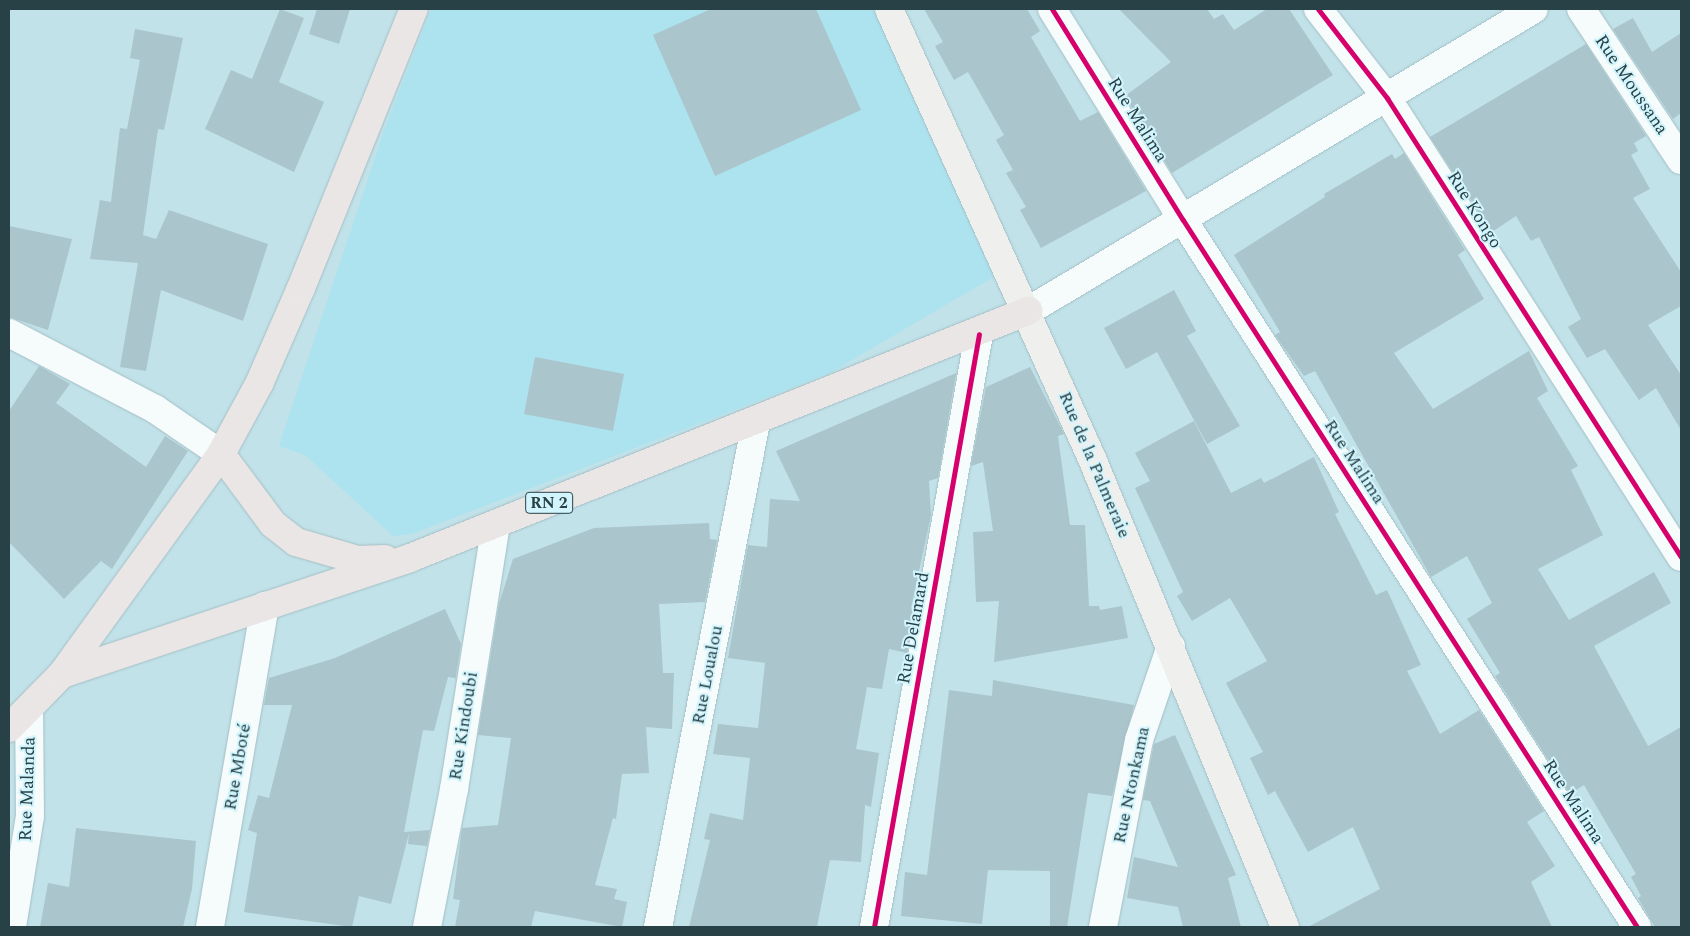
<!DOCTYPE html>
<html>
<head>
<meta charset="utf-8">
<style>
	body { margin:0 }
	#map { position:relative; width:1690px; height:936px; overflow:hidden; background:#c1e2e9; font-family:Spectral,serif }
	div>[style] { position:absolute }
	.built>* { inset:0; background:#ade3ee }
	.building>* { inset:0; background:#aac5cb }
	.roads { filter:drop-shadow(0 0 1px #a4bec4) drop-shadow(0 0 1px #a4bec4) }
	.street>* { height:28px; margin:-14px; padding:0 14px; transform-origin:14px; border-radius:14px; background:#f6fbfc }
	.primary>* { height:28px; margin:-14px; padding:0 14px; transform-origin:14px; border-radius:14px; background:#efefee }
	.highway>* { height:28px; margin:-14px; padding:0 14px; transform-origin:14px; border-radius:14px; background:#ebe6e6 }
	.cycleway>* { height:5px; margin:-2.5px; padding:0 2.5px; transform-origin:2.5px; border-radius:2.5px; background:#d6006c }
	span { translate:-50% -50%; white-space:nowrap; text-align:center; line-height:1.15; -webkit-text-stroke:4px #d2f5fd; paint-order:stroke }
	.shield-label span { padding:1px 4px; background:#d2f5fd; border:1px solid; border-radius:4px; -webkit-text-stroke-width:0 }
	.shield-label { font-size:16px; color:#284146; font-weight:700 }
	.street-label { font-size:18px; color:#284146 }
	.frame { position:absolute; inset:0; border:10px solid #284146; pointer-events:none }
</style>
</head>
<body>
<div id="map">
	<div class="built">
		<i style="clip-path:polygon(431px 9px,881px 9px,1002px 272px,830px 373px,412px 534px,393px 536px,305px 455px,279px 446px,385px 128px)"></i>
	</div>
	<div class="building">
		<i style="clip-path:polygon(280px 9px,304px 18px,279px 82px,324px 102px,294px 172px,205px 129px,231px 70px,252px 79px)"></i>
		<i style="clip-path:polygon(317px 9px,350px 9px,339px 44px,309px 34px)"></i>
		<i style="clip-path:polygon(711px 9px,816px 9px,861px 110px,715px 176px,653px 35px)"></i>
		<i style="clip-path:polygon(924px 9px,1027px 9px,1040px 31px,1031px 37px,1080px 121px,1098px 112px,1146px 191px,1041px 248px,1020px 210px,1026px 207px,1006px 173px,1013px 170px,996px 140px,1004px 135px,968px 72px,954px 80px,935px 46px,943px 42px)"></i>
		<i style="clip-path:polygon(1119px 9px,1207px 9px,1214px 19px,1223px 14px,1234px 30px,1267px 9px,1289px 9px,1333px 75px,1172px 173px,1125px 96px,1171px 62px)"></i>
		<i style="clip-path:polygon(1633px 18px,1652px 52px,1681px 33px,1681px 113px,1673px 119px,1613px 29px)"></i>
		<i style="clip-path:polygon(135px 29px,183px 38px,164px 130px,158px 129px,143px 235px,156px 239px,169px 210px,268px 244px,243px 321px,161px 290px,146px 371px,120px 367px,138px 263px,90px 259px,100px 200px,111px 202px,120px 128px,127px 129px,140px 60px,130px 58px)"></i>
		<i style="clip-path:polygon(1586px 44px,1646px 136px,1634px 143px,1638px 151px,1631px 155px,1650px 189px,1633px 198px,1681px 272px,1681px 306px,1648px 325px,1681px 375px,1681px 430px,1656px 388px,1639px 400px,1605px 349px,1587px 358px,1568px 327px,1581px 319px,1539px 237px,1531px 241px,1516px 216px,1492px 232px,1430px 137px)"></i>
		<i style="clip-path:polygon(1404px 153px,1465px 250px,1458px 255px,1484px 299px,1394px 353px,1433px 409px,1529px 351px,1548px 391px,1537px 398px,1578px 466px,1571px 470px,1603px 535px,1538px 569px,1569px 620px,1654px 572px,1671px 603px,1594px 646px,1648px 746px,1681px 727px,1681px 927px,1655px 927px,1638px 898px,1641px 896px,1631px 877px,1636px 874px,1584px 785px,1570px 794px,1495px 676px,1500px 673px,1467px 619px,1492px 603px,1467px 556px,1431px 577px,1315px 371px,1304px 376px,1275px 335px,1280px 332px,1234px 255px,1325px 197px,1324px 194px,1392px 154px,1395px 159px)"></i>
		<i style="clip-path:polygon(9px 226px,72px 239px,48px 330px,9px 317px)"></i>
		<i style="clip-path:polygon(1174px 290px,1196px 331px,1187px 336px,1240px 426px,1207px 444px,1157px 352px,1126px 369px,1104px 328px)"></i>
		<i style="clip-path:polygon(535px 357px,624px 374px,613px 431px,524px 414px)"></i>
		<i style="clip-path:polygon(39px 366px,70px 384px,56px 403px,146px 467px,165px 436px,188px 451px,112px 569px,101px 561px,64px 599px,9px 542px,9px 411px)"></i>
		<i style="clip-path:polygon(1030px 367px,1064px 434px,1058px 436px,1070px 525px,1085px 525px,1089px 606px,1099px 606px,1100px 610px,1122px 606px,1128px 638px,994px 662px,999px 601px,976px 602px,973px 532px,993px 531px,983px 462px,971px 466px,986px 387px)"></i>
		<i style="clip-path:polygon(956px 373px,938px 478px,929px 481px,931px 515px,911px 608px,914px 609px,907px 653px,889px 649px,882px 689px,867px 687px,856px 749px,879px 753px,871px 807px,865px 805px,861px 862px,830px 860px,817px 927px,689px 927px,710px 840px,704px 839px,710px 813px,743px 820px,750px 758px,713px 754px,718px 724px,758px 728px,765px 663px,728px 658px,748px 545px,767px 547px,770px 499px,800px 501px,776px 451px)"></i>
		<i style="clip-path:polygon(1194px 421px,1231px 493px,1261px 478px,1264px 483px,1314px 457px,1339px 512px,1335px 514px,1376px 595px,1387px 590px,1421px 665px,1407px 671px,1440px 734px,1479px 710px,1544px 811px,1527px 822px,1555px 866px,1531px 882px,1552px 927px,1308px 927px,1380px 889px,1353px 827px,1308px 852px,1275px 791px,1268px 795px,1250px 758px,1263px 752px,1226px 683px,1267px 661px,1230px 598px,1192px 621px,1177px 596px,1183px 592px,1135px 488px,1150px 481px,1135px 453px)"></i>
		<i style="clip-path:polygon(709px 523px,710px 539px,717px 540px,705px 602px,659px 604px,663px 673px,674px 673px,672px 729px,646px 727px,649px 773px,622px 774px,616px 819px,613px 818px,595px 885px,617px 889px,614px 899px,627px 902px,622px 927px,535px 911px,531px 927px,455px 927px,460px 900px,453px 899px,462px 828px,498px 825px,511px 738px,478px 735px,499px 604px,513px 559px,594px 528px)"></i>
		<i style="clip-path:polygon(445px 609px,461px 644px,455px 682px,455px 678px,448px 677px,434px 731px,423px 730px,404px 832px,430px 830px,427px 846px,408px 844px,409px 833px,391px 904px,359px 896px,352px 927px,244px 912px,257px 833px,248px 830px,258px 795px,269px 798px,292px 705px,264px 705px,269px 678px,335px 658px)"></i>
		<i style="clip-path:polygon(993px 680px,1134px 705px,1112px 796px,1088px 793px,1067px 927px,1050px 927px,1050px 871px,988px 870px,982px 924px,901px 916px,905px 872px,927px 875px,949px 690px,992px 696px)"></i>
		<i style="clip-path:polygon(1175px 735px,1236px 875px,1228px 878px,1241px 927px,1183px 927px,1178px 907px,1127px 898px,1134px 857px,1178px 867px,1150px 801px,1143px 800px,1154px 744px)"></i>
		<i style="clip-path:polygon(76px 828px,196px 841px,192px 889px,183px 927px,40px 927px,48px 883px,69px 887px)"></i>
	</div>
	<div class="roads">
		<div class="street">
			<i style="left:1052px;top:9px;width:248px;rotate:58.2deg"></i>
			<i style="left:1183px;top:220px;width:840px;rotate:57.29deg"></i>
			<i style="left:1318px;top:9px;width:113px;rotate:52.2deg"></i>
			<i style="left:1387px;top:98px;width:545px;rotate:57.36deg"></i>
			<i style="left:1581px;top:9px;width:181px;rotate:56.5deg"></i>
			<i style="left:1028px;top:311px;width:589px;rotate:-30.83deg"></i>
			<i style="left:9px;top:333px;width:165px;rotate:27.5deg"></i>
			<i style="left:155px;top:409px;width:80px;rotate:34.3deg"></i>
			<i style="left:12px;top:927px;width:112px;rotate:-80.8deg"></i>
			<i style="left:30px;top:816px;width:107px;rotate:-90.5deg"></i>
			<i style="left:210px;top:927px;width:326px;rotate:-80.3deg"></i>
			<i style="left:427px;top:927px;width:141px;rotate:-78.9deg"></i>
			<i style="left:454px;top:789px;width:267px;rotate:-81deg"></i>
			<i style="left:658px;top:927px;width:514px;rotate:-79.02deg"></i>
			<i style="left:874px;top:927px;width:602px;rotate:-79.96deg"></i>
			<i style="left:1103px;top:927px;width:190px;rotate:-79.1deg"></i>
			<i style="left:1139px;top:740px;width:99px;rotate:-71.2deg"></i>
		</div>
		<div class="primary">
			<i style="left:889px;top:9px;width:496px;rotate:65.7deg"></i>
			<i style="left:1093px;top:461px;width:504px;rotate:67.61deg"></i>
		</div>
		<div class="highway">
			<i style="left:221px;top:454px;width:87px;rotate:53.4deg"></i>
			<i style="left:273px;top:524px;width:29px;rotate:38deg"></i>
			<i style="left:296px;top:542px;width:65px;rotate:16.2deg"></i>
			<i style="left:358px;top:560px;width:27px;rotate:-2deg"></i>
			<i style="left:62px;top:674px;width:367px;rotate:-18.4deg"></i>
			<i style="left:410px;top:558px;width:666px;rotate:-21.79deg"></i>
			<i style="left:9px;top:728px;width:76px;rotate:-45.5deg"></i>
			<i style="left:62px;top:674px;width:271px;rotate:-54.1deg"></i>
			<i style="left:221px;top:454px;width:80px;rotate:-61.5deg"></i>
			<i style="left:259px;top:384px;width:105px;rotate:-66.4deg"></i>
			<i style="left:301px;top:288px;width:301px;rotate:-68deg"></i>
		</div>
	</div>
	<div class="cycleway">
		<i style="left:1052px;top:9px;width:248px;rotate:58.2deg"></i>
		<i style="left:1183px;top:220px;width:840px;rotate:57.29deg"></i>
		<i style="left:1318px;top:9px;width:113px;rotate:52.2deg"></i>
		<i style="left:1387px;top:98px;width:545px;rotate:57.36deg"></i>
		<i style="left:874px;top:927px;width:602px;rotate:-79.96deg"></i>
	</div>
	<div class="shield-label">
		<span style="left:549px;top:503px">RN 2</span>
	</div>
	<div class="street-label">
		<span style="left:1631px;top:85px;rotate:56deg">Rue Moussana</span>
		<span style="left:1137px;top:120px;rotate:58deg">Rue Malima</span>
		<span style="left:1474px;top:210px;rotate:58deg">Rue Kongo</span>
		<span style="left:1354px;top:462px;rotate:57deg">Rue Malima</span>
		<span style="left:1094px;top:465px;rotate:67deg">Rue de la Palmeraie</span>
		<span style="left:914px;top:628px;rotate:-80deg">Rue Delamard</span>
		<span style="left:708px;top:675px;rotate:-79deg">Rue Loualou</span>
		<span style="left:464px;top:726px;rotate:-81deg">Rue Kindoubi</span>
		<span style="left:238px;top:767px;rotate:-80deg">Rue Mboté</span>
		<span style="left:1132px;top:785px;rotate:-78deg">Rue Ntonkama</span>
		<span style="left:28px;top:789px;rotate:-88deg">Rue Malanda</span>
		<span style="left:1573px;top:802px;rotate:57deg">Rue Malima</span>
	</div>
	<div class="frame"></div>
</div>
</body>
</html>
